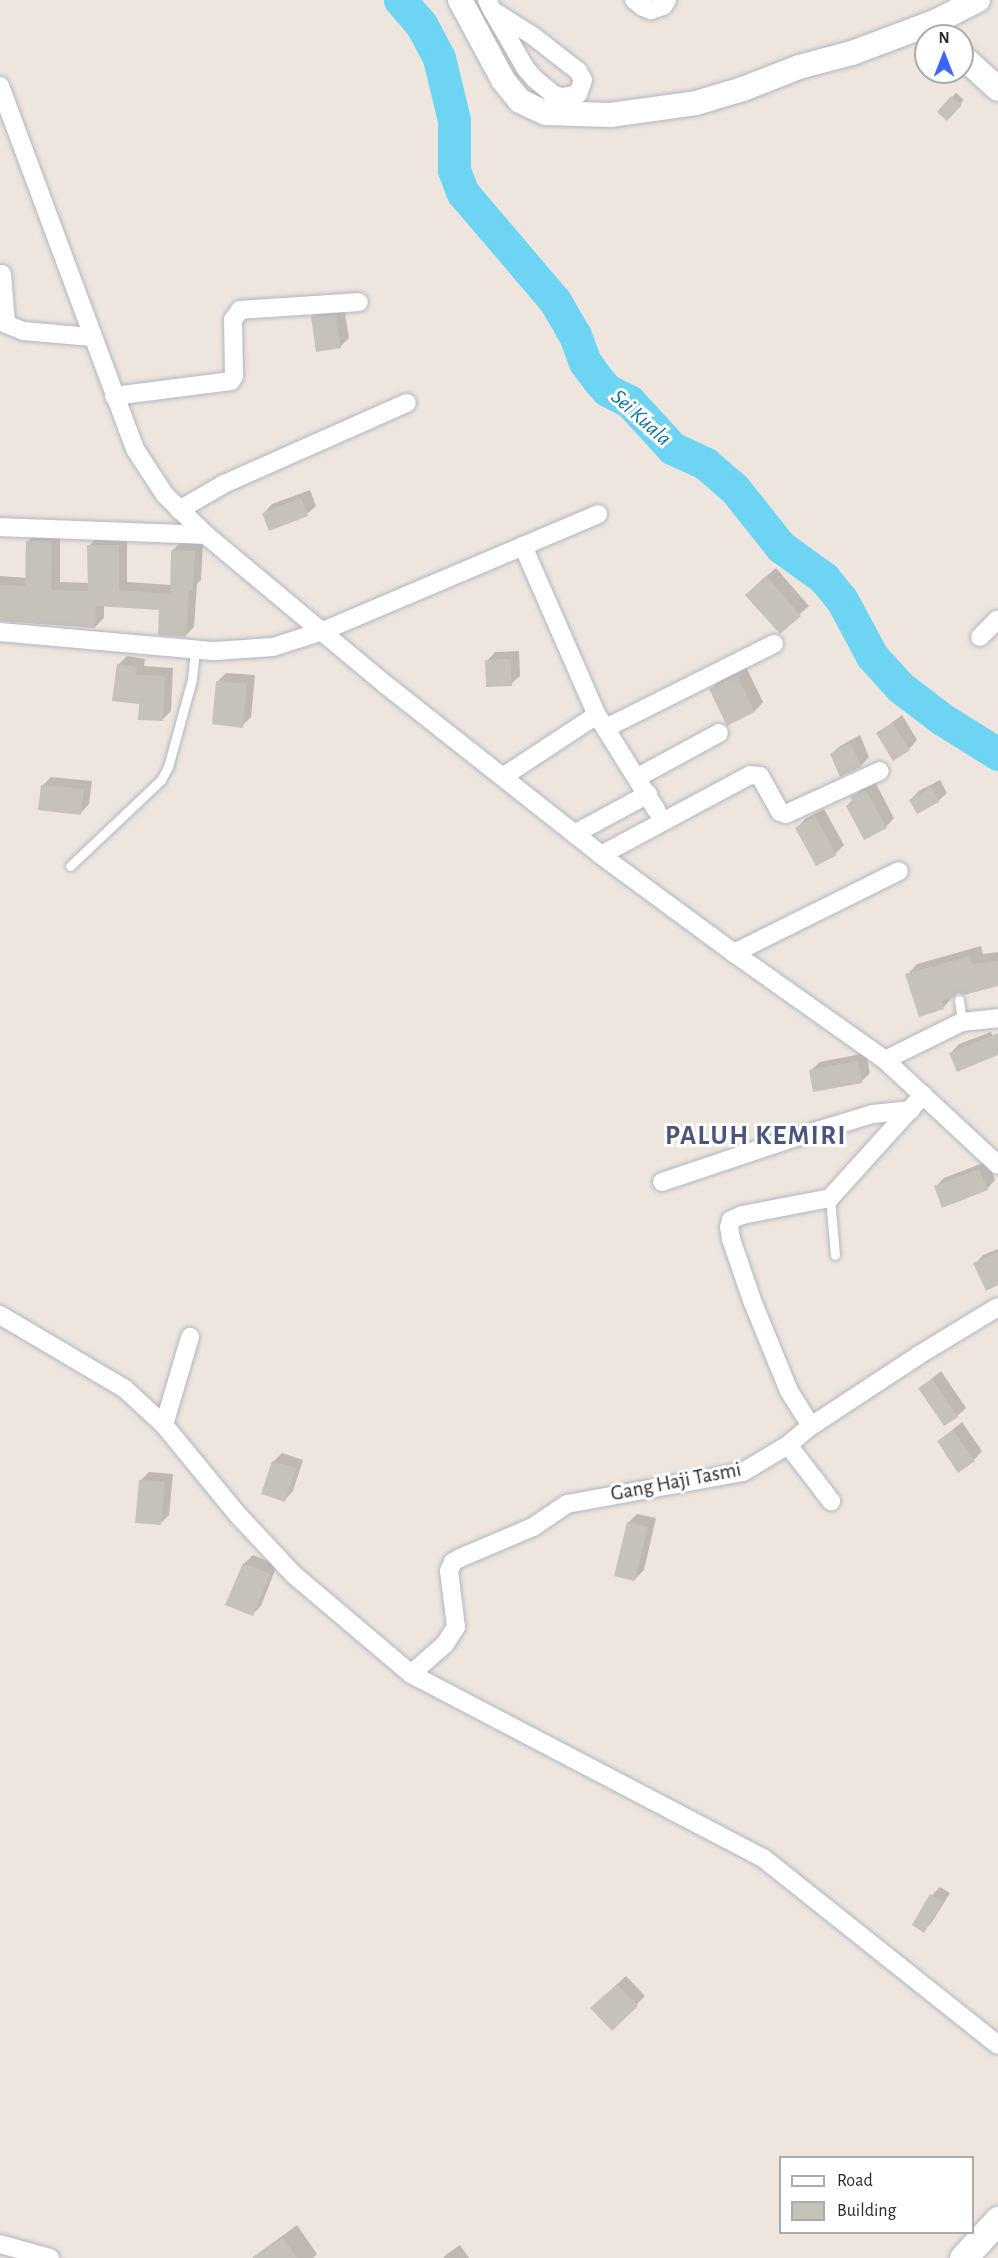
<!DOCTYPE html>
<html>
<head>
<meta charset="utf-8">
<style>
	body { margin:0 }
	#map { position:relative; width:998px; height:2258px; overflow:hidden; background:#eee6de; font-family:"Alegreya Sans",sans-serif }
	div>[style] { position:absolute }
	.shadow>* { inset:0; background:#0003 }
	.river>* { height:33px; margin:-16.5px; padding:0 16.5px; transform-origin:16.5px; border-radius:16.5px; background:#6dd4f4 }
	.building>* { inset:0; background:#c6c1b9 }
	.roads { filter:drop-shadow(0 0 2px #b2b5c0) drop-shadow(0 0 2px #b2b5c0) }
	.service>* { height:9px; margin:-4.5px; padding:0 4.5px; transform-origin:4.5px; border-radius:4.5px; background:#fff }
	.minor>* { height:18px; margin:-9px; padding:0 9px; transform-origin:9px; border-radius:9px; background:#fff }
	.tertiary>* { height:24px; margin:-12px; padding:0 12px; transform-origin:12px; border-radius:12px; background:#fff }
	.secondary>* { height:27px; margin:-13.5px; padding:0 13.5px; transform-origin:13.5px; border-radius:13.5px; background:#fff }
	span { translate:-50% -50%; white-space:nowrap; text-align:center; line-height:1.15; -webkit-text-stroke:6px #fff; paint-order:stroke }
	.street-label { font-size:21px; color:#2c2c2c }
	.water-label { font-size:22px; color:#0873a4; font-style:italic }
	.district-label { font-size:27px; color:#4a557f; font-weight:700; letter-spacing:1.5px }
	.legend { position:absolute; left:779px; top:2156px; width:195px; height:78px; box-sizing:border-box; background:#fff; border:2px solid #ababab; margin:0; padding:8px 10px; list-style:none; font-size:18px; color:#2c2c2c }
	.legend li { display:flex; align-items:center; gap:12px; height:30px }
	.legend b { width:30px; border:2px solid #ababab }
	.north { position:absolute; left:914px; top:24px; width:60px; height:60px; box-sizing:border-box; background:#fff; border:2px solid #ababab; border-radius:50%; rotate:0deg; font-size:16px; font-weight:700; line-height:24px; text-align:center; color:#2c2c2c }
	.north::after { content:''; display:block; margin:auto; width:21px; height:27px; background:#3a65ff; clip-path:polygon(50% 0,100% 100%,50% 72%,0 100%) }
</style>
</head>
<body>
<div id="map">
	<div class="shadow">
		<i style="clip-path:polygon(956px 93px,964px 100px,951px 115px,952px 97px)"></i>
		<i style="clip-path:polygon(344px 307px,349px 338px,340px 347px,313px 317px,321px 308px)"></i>
		<i style="clip-path:polygon(310px 490px,316px 506px,307px 514px,264px 513px,272px 504px)"></i>
		<i style="clip-path:polygon(36px 533px,60px 533px,60px 582px,89px 583px,89px 546px,97px 537px,127px 537px,127px 582px,171px 585px,173px 550px,181px 542px,203px 543px,201px 580px,197px 584px,194px 627px,185px 636px,161px 609px,104px 605px,104px 618px,95px 627px,0 620px,0 576px,27px 578px,27px 542px)"></i>
		<i style="clip-path:polygon(776px 568px,809px 606px,779px 632px,755px 586px)"></i>
		<i style="clip-path:polygon(519px 651px,520px 676px,511px 684px,487px 661px,495px 652px)"></i>
		<i style="clip-path:polygon(127px 656px,145px 659px,144px 666px,173px 668px,171px 711px,162px 720px,140px 703px,118px 665px)"></i>
		<i style="clip-path:polygon(746px 667px,763px 702px,755px 711px,727px 723px,711px 689px,719px 681px)"></i>
		<i style="clip-path:polygon(226px 673px,255px 675px,251px 717px,242px 726px,218px 681px)"></i>
		<i style="clip-path:polygon(902px 715px,917px 740px,909px 749px,877px 734px)"></i>
		<i style="clip-path:polygon(860px 735px,869px 757px,861px 766px,831px 754px,840px 746px)"></i>
		<i style="clip-path:polygon(51px 777px,92px 781px,89px 804px,81px 813px,42px 786px)"></i>
		<i style="clip-path:polygon(940px 780px,947px 793px,938px 801px,910px 800px,919px 791px)"></i>
		<i style="clip-path:polygon(875px 782px,894px 818px,886px 827px,847px 806px,861px 789px)"></i>
		<i style="clip-path:polygon(824px 809px,844px 845px,836px 853px,797px 828px,805px 819px)"></i>
		<i style="clip-path:polygon(981px 946px,983px 954px,998px 952px,998px 988px,998px 984px,957px 992px,943px 1008px,907px 975px,917px 964px)"></i>
		<i style="clip-path:polygon(991px 1032px,998px 1049px,951px 1053px,959px 1044px)"></i>
		<i style="clip-path:polygon(866px 1053px,870px 1073px,861px 1082px,811px 1070px,820px 1062px)"></i>
		<i style="clip-path:polygon(988px 1161px,995px 1180px,987px 1189px,935px 1187px,944px 1178px)"></i>
		<i style="clip-path:polygon(998px 1249px,998px 1284px,975px 1264px,983px 1255px)"></i>
		<i style="clip-path:polygon(941px 1371px,966px 1408px,957px 1416px,920px 1388px)"></i>
		<i style="clip-path:polygon(962px 1422px,982px 1451px,974px 1460px,939px 1441px)"></i>
		<i style="clip-path:polygon(282px 1453px,303px 1460px,293px 1491px,285px 1500px,263px 1493px,274px 1461px)"></i>
		<i style="clip-path:polygon(149px 1472px,173px 1474px,169px 1515px,160px 1524px,140px 1481px)"></i>
		<i style="clip-path:polygon(637px 1514px,656px 1518px,644px 1570px,635px 1579px,628px 1523px)"></i>
		<i style="clip-path:polygon(253px 1555px,277px 1565px,261px 1606px,252px 1615px,244px 1564px)"></i>
		<i style="clip-path:polygon(940px 1887px,950px 1893px,932px 1922px,924px 1931px,932px 1895px)"></i>
		<i style="clip-path:polygon(626px 1976px,645px 1996px,612px 2029px,592px 2008px)"></i>
		<i style="clip-path:polygon(297px 2225px,317px 2254px,313px 2258px,252px 2258px)"></i>
		<i style="clip-path:polygon(460px 2245px,469px 2258px,443px 2258px,447px 2254px)"></i>
	</div>
	<div class="river">
		<i style="left:400px;top:0;width:32px;rotate:49deg"></i>
		<i style="left:421px;top:24px;width:38px;rotate:62deg"></i>
		<i style="left:439px;top:58px;width:64px;rotate:76.4deg"></i>
		<i style="left:454px;top:120px;width:50px;rotate:90deg"></i>
		<i style="left:454px;top:170px;width:25px;rotate:69deg"></i>
		<i style="left:463px;top:193px;width:142px;rotate:49.6deg"></i>
		<i style="left:555px;top:301px;width:39px;rotate:60deg"></i>
		<i style="left:575px;top:335px;width:29px;rotate:70deg"></i>
		<i style="left:585px;top:362px;width:24px;rotate:54deg"></i>
		<i style="left:599px;top:381px;width:12px;rotate:48deg"></i>
		<i style="left:607px;top:390px;width:25px;rotate:27deg"></i>
		<i style="left:629px;top:401px;width:64px;rotate:47.5deg"></i>
		<i style="left:672px;top:448px;width:38px;rotate:25deg"></i>
		<i style="left:706px;top:464px;width:37px;rotate:41deg"></i>
		<i style="left:734px;top:488px;width:75px;rotate:51.5deg"></i>
		<i style="left:781px;top:547px;width:53px;rotate:35.8deg"></i>
		<i style="left:824px;top:578px;width:28px;rotate:51deg"></i>
		<i style="left:842px;top:600px;width:64px;rotate:61.8deg"></i>
		<i style="left:872px;top:656px;width:42px;rotate:47.9deg"></i>
		<i style="left:900px;top:687px;width:53px;rotate:37.3deg"></i>
		<i style="left:942px;top:719px;width:66px;rotate:32deg"></i>
	</div>
	<div class="building">
		<i style="clip-path:polygon(951px 96px,962px 105px,947px 121px,937px 112px)"></i>
		<i style="clip-path:polygon(336px 315px,341px 348px,316px 352px,311px 316px)"></i>
		<i style="clip-path:polygon(301px 498px,308px 516px,269px 531px,262px 513px)"></i>
		<i style="clip-path:polygon(26px 541px,52px 541px,51px 590px,88px 591px,87px 545px,119px 545px,119px 590px,170px 594px,171px 550px,195px 551px,193px 590px,189px 590px,186px 637px,158px 635px,159px 610px,96px 606px,95px 628px,0 621px,0 585px,25px 586px)"></i>
		<i style="clip-path:polygon(766px 576px,801px 616px,780px 634px,745px 595px)"></i>
		<i style="clip-path:polygon(510px 659px,512px 686px,486px 687px,485px 660px)"></i>
		<i style="clip-path:polygon(117px 664px,137px 667px,136px 675px,165px 676px,163px 721px,138px 720px,139px 704px,112px 701px)"></i>
		<i style="clip-path:polygon(737px 675px,755px 712px,727px 726px,709px 689px)"></i>
		<i style="clip-path:polygon(216px 681px,247px 684px,243px 728px,212px 724px)"></i>
		<i style="clip-path:polygon(892px 723px,910px 750px,893px 761px,876px 733px)"></i>
		<i style="clip-path:polygon(851px 743px,861px 767px,840px 777px,830px 754px)"></i>
		<i style="clip-path:polygon(41px 785px,84px 789px,81px 815px,38px 810px)"></i>
		<i style="clip-path:polygon(931px 787px,939px 802px,917px 814px,909px 800px)"></i>
		<i style="clip-path:polygon(866px 790px,887px 828px,864px 840px,846px 806px,853px 802px,850px 797px)"></i>
		<i style="clip-path:polygon(815px 816px,837px 855px,816px 866px,795px 828px)"></i>
		<i style="clip-path:polygon(970px 956px,972px 964px,998px 961px,998px 986px,964px 995px,958px 993px,953px 998px,941px 1001px,944px 1009px,919px 1017px,905px 974px)"></i>
		<i style="clip-path:polygon(998px 1033px,998px 1055px,957px 1072px,949px 1053px)"></i>
		<i style="clip-path:polygon(858px 1061px,862px 1083px,813px 1092px,809px 1070px)"></i>
		<i style="clip-path:polygon(979px 1169px,988px 1190px,942px 1208px,934px 1186px)"></i>
		<i style="clip-path:polygon(998px 1252px,998px 1285px,986px 1291px,973px 1263px)"></i>
		<i style="clip-path:polygon(932px 1379px,958px 1417px,944px 1426px,918px 1388px)"></i>
		<i style="clip-path:polygon(953px 1430px,975px 1461px,958px 1473px,937px 1441px)"></i>
		<i style="clip-path:polygon(272px 1461px,296px 1468px,285px 1502px,261px 1494px)"></i>
		<i style="clip-path:polygon(139px 1480px,165px 1482px,161px 1525px,135px 1523px)"></i>
		<i style="clip-path:polygon(627px 1522px,648px 1527px,635px 1581px,614px 1576px)"></i>
		<i style="clip-path:polygon(243px 1563px,270px 1574px,253px 1616px,225px 1605px)"></i>
		<i style="clip-path:polygon(930px 1894px,943px 1902px,924px 1933px,912px 1925px)"></i>
		<i style="clip-path:polygon(617px 1984px,638px 2006px,612px 2031px,590px 2008px)"></i>
		<i style="clip-path:polygon(283px 2238px,297px 2258px,253px 2258px)"></i>
	</div>
	<div class="roads">
		<div class="service">
			<i style="left:70px;top:866px;width:125px;rotate:-43.4deg"></i>
			<i style="left:161px;top:780px;width:15px;rotate:-62deg"></i>
			<i style="left:168px;top:767px;width:91px;rotate:-74.7deg"></i>
			<i style="left:192px;top:679px;width:31px;rotate:-84deg"></i>
			<i style="left:959px;top:1000px;width:22px;rotate:82deg"></i>
			<i style="left:830px;top:1198px;width:57px;rotate:85deg"></i>
		</div>
		<div class="minor">
			<i style="left:487px;top:0;width:11px;rotate:63deg"></i>
			<i style="left:492px;top:10px;width:49px;rotate:32.4deg"></i>
			<i style="left:533px;top:36px;width:57px;rotate:37.9deg"></i>
			<i style="left:578px;top:71px;width:10px;rotate:61deg"></i>
			<i style="left:583px;top:80px;width:15px;rotate:110deg"></i>
			<i style="left:578px;top:94px;width:16px;rotate:169deg"></i>
			<i style="left:562px;top:97px;width:8px;rotate:-166deg"></i>
			<i style="left:554px;top:95px;width:26px;rotate:-140deg"></i>
			<i style="left:534px;top:78px;width:12px;rotate:-132deg"></i>
			<i style="left:526px;top:69px;width:68px;rotate:-120deg"></i>
			<i style="left:634px;top:0;width:11px;rotate:38deg"></i>
			<i style="left:643px;top:7px;width:9px;rotate:21deg"></i>
			<i style="left:651px;top:10px;width:13px;rotate:-18deg"></i>
			<i style="left:663px;top:6px;width:7px;rotate:-56deg"></i>
			<i style="left:0;top:86px;width:387px;rotate:69.6deg"></i>
			<i style="left:135px;top:449px;width:55px;rotate:56.9deg"></i>
			<i style="left:165px;top:495px;width:57px;rotate:44.3deg"></i>
			<i style="left:206px;top:535px;width:234px;rotate:39.8deg"></i>
			<i style="left:386px;top:685px;width:274px;rotate:38.3deg"></i>
			<i style="left:601px;top:855px;width:165px;rotate:36.4deg"></i>
			<i style="left:734px;top:953px;width:185px;rotate:35.3deg"></i>
			<i style="left:885px;top:1060px;width:154px;rotate:42.9deg"></i>
			<i style="left:2px;top:274px;width:50px;rotate:85.4deg"></i>
			<i style="left:6px;top:324px;width:18px;rotate:22deg"></i>
			<i style="left:23px;top:331px;width:69px;rotate:5deg"></i>
			<i style="left:114px;top:396px;width:118px;rotate:-7.3deg"></i>
			<i style="left:231px;top:381px;width:6px;rotate:-59deg"></i>
			<i style="left:234px;top:376px;width:56px;rotate:-91deg"></i>
			<i style="left:233px;top:320px;width:12px;rotate:-55deg"></i>
			<i style="left:240px;top:310px;width:119px;rotate:-3.8deg"></i>
			<i style="left:179px;top:510px;width:52px;rotate:-30deg"></i>
			<i style="left:224px;top:484px;width:200px;rotate:-23.9deg"></i>
			<i style="left:0;top:527px;width:206px;rotate:2.2deg"></i>
			<i style="left:523px;top:546px;width:184px;rotate:66.4deg"></i>
			<i style="left:597px;top:715px;width:113px;rotate:58deg"></i>
			<i style="left:0;top:632px;width:216px;rotate:5.1deg"></i>
			<i style="left:215px;top:651px;width:58px;rotate:-3.9deg"></i>
			<i style="left:273px;top:647px;width:52px;rotate:-17.7deg"></i>
			<i style="left:323px;top:631px;width:299px;rotate:-23deg"></i>
			<i style="left:980px;top:637px;width:25px;rotate:-45deg"></i>
			<i style="left:606px;top:728px;width:188px;rotate:-26.6deg"></i>
			<i style="left:504px;top:776px;width:111px;rotate:-33.3deg"></i>
			<i style="left:638px;top:777px;width:92px;rotate:-28.5deg"></i>
			<i style="left:576px;top:833px;width:82px;rotate:-28.4deg"></i>
			<i style="left:601px;top:855px;width:169px;rotate:-28.2deg"></i>
			<i style="left:750px;top:775px;width:10px;rotate:6deg"></i>
			<i style="left:760px;top:776px;width:41px;rotate:60.9deg"></i>
			<i style="left:780px;top:812px;width:6px;rotate:18deg"></i>
			<i style="left:786px;top:814px;width:103px;rotate:-24.6deg"></i>
			<i style="left:734px;top:953px;width:184px;rotate:-26.4deg"></i>
			<i style="left:885px;top:1060px;width:86px;rotate:-26.3deg"></i>
			<i style="left:962px;top:1022px;width:36px;rotate:-6deg"></i>
			<i style="left:662px;top:1182px;width:129px;rotate:-18.6deg"></i>
			<i style="left:784px;top:1141px;width:93px;rotate:-16.9deg"></i>
			<i style="left:873px;top:1114px;width:38px;rotate:-6deg"></i>
			<i style="left:0;top:1315px;width:145px;rotate:30.6deg"></i>
			<i style="left:125px;top:1389px;width:53px;rotate:42.7deg"></i>
			<i style="left:164px;top:1425px;width:115px;rotate:50.6deg"></i>
			<i style="left:237px;top:1514px;width:83px;rotate:46.9deg"></i>
			<i style="left:294px;top:1575px;width:153px;rotate:40.2deg"></i>
			<i style="left:411px;top:1674px;width:397px;rotate:27.6deg"></i>
			<i style="left:763px;top:1858px;width:300px;rotate:38.5deg"></i>
			<i style="left:164px;top:1425px;width:92px;rotate:-73.5deg"></i>
			<i style="left:811px;top:1426px;width:41px;rotate:-122.2deg"></i>
			<i style="left:789px;top:1391px;width:95px;rotate:-112.2deg"></i>
			<i style="left:753px;top:1303px;width:68px;rotate:-109deg"></i>
			<i style="left:731px;top:1239px;width:12px;rotate:-99deg"></i>
			<i style="left:729px;top:1227px;width:7px;rotate:-74deg"></i>
			<i style="left:731px;top:1220px;width:12px;rotate:-24deg"></i>
			<i style="left:742px;top:1215px;width:90px;rotate:-10.9deg"></i>
			<i style="left:830px;top:1198px;width:139px;rotate:-47.9deg"></i>
			<i style="left:788px;top:1445px;width:71px;rotate:52.5deg"></i>
			<i style="left:411px;top:1674px;width:45px;rotate:-41.4deg"></i>
			<i style="left:445px;top:1644px;width:20px;rotate:-57deg"></i>
			<i style="left:456px;top:1627px;width:56px;rotate:-97.1deg"></i>
			<i style="left:449px;top:1571px;width:10px;rotate:-66deg"></i>
			<i style="left:453px;top:1562px;width:8px;rotate:-30deg"></i>
			<i style="left:460px;top:1558px;width:79px;rotate:-23deg"></i>
			<i style="left:533px;top:1527px;width:41px;rotate:-34.1deg"></i>
			<i style="left:567px;top:1504px;width:179px;rotate:-10.3deg"></i>
			<i style="left:743px;top:1472px;width:52px;rotate:-31deg"></i>
			<i style="left:788px;top:1445px;width:30px;rotate:-40deg"></i>
			<i style="left:811px;top:1426px;width:129px;rotate:-33.3deg"></i>
			<i style="left:919px;top:1355px;width:92px;rotate:-31.3deg"></i>
			<i style="left:0;top:2244px;width:52px;rotate:15.6deg"></i>
		</div>
		<div class="tertiary">
			<i style="left:460px;top:0;width:91px;rotate:61.7deg"></i>
			<i style="left:503px;top:80px;width:27px;rotate:51deg"></i>
			<i style="left:520px;top:101px;width:29px;rotate:25deg"></i>
			<i style="left:546px;top:113px;width:64px;rotate:1.8deg"></i>
			<i style="left:610px;top:115px;width:87px;rotate:-7.9deg"></i>
			<i style="left:696px;top:103px;width:49px;rotate:-16.6deg"></i>
			<i style="left:743px;top:89px;width:60px;rotate:-21.4deg"></i>
			<i style="left:799px;top:67px;width:55px;rotate:-14.8deg"></i>
			<i style="left:852px;top:53px;width:91px;rotate:-20.6deg"></i>
			<i style="left:937px;top:21px;width:46px;rotate:-27.1deg"></i>
			<i style="left:962px;top:56px;width:49px;rotate:42.5deg"></i>
		</div>
		<div class="secondary">
			<i style="left:963px;top:2258px;width:52px;rotate:-47.4deg"></i>
		</div>
	</div>
	<div class="street-label">
		<span style="left:676px;top:1482px;rotate:-11deg">Gang Haji Tasmi</span>
	</div>
	<div class="water-label">
		<span style="left:641px;top:418px;rotate:42deg">Sei Kuala</span>
	</div>
	<div class="district-label">
		<span style="left:756px;top:1136px">PALUH KEMIRI</span>
	</div>
	<ul class="legend">
	<li><b style="height:8px;background:#fff"></b>Road</li>
	<li><b style="height:16px;background:#c6c1b9"></b>Building</li>
	</ul>
	<div class="north">N</div>
</div>
</body>
</html>
